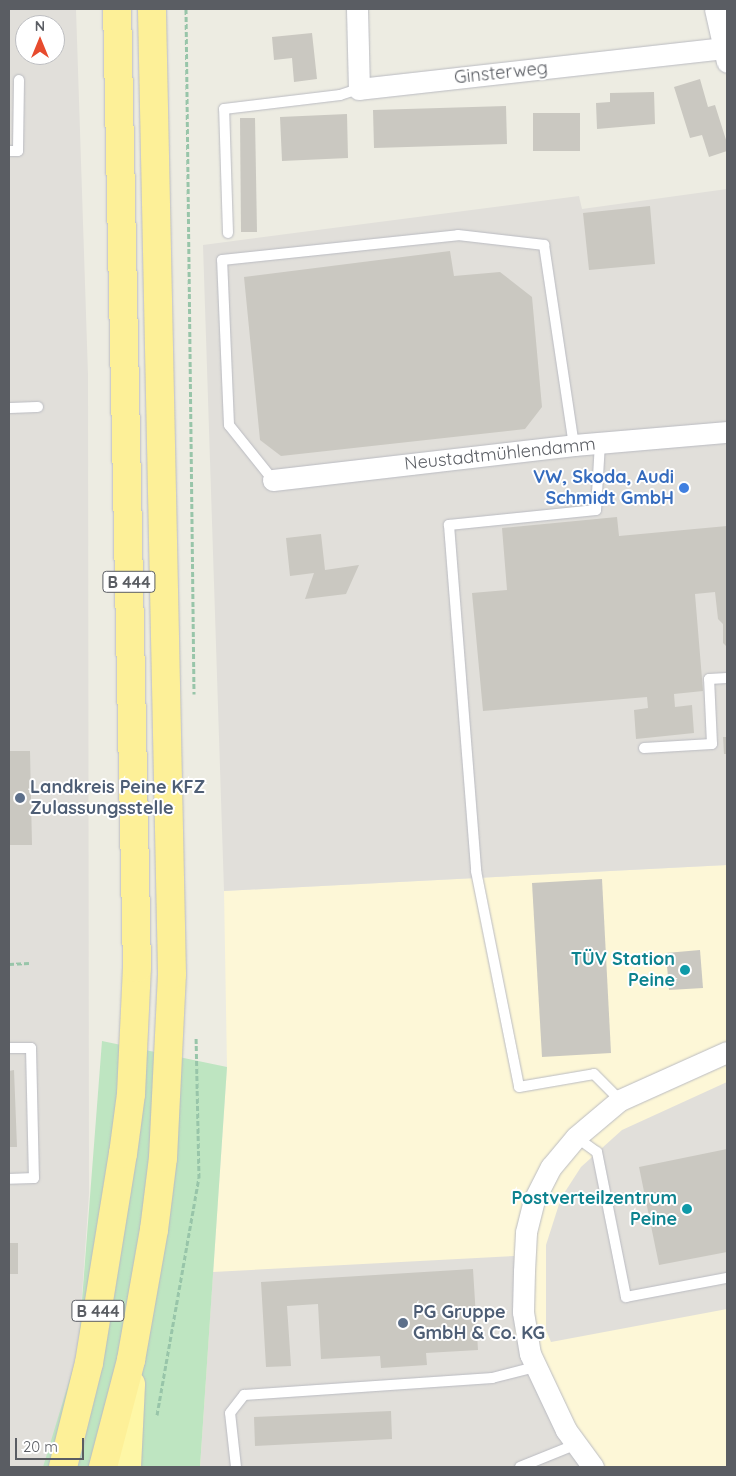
<!DOCTYPE html>
<html>
<head>
<meta charset="utf-8">
<style>
	body { margin:0 }
	#map { position:relative; width:736px; height:1476px; overflow:hidden; background:#edece2; font-family:Quicksand,sans-serif }
	div>[style] { position:absolute }
	.commercial>* { inset:0; background:#fdf7d7 }
	.industrial>* { inset:0; background:#e1dfda }
	.green>* { inset:0; background:#bee5c1 }
	.building>* { inset:0; background:#cac8c1 }
	.path>* { height:3px; margin-top:-1.5px; transform-origin:0; background:repeating-linear-gradient(90deg,#98c5a9 0 5px,transparent 0 7.5px) }
	.roads { filter:drop-shadow(0 0 1px #babbc1) drop-shadow(0 0 1px #babbc1) }
	.service>* { height:10px; margin:-5px; padding:0 5px; transform-origin:5px; border-radius:5px; background:#fff }
	.minor>* { height:21px; margin:-10.5px; padding:0 10.5px; transform-origin:10.5px; border-radius:10.5px; background:#fff }
	.primary>* { height:28px; margin:-14px; padding:0 14px; transform-origin:14px; border-radius:14px; background:#fef7a6 }
	.trunk>* { height:28px; margin:-14px; padding:0 14px; transform-origin:14px; border-radius:14px; background:#fdf098 }
	.dots>* { width:14px; height:14px; translate:-50% -50%; box-sizing:border-box; border:2px solid #fff; border-radius:50% }
	span { translate:-50% -50%; white-space:nowrap; text-align:center; line-height:1.15; -webkit-text-stroke:4px #fff; paint-order:stroke }
	.shield-label span { padding:1px 4px; background:#fff; border:1px solid; border-radius:4px; -webkit-text-stroke-width:0 }
	.shield-label { font-size:16px; color:#5a5d63; font-weight:700 }
	.street-label { font-size:18px; color:#5a5d63 }
	.shop-label { font-size:18px; color:#366cbe; font-weight:700 }
	.right { translate:-100% -50%; text-align:right }
	.service-label { font-size:18px; color:#4e5e75; font-weight:700 }
	.left { translate:0 -50%; text-align:left }
	.culture-label { font-size:18px; color:#0d838f; font-weight:700 }
	.frame { position:absolute; inset:0; border:10px solid #5a5d63; pointer-events:none }
	.north { position:absolute; left:15px; top:15px; width:50px; height:50px; box-sizing:border-box; background:#fff; border:1px solid #bdbec1; border-radius:50%; rotate:0deg; font-size:14px; font-weight:700; line-height:20px; text-align:center; color:#5a5d63 }
	.north::after { content:''; display:block; margin:auto; width:18px; height:22px; background:#e74b2e; clip-path:polygon(50% 0,100% 100%,50% 72%,0 100%) }
	.scale { position:absolute; left:15px; top:1438px; width:69px; height:22px; box-sizing:border-box; border:2px solid #5a5d63; border-top:0; padding-left:6px; font-size:15px; line-height:18px; white-space:nowrap; color:#5a5d63; -webkit-text-stroke:4px #fff; paint-order:stroke }
</style>
</head>
<body>
<div id="map">
	<div class="commercial">
		<i style="clip-path:polygon(727px 865px,727px 1467px,200px 1467px,227px 1067px,224px 891px)"></i>
	</div>
	<div class="industrial">
		<i style="clip-path:polygon(evenodd,9px 9px,76px 9px,88px 375px,89px 1194px,78px 1352px,48px 1467px,9px 1467px,9px 9px,25px 25px,55px 25px,55px 55px,25px 55px,25px 25px)"></i>
		<i style="clip-path:polygon(727px 189px,727px 865px,224px 891px,203px 245px,579px 196px,582px 209px)"></i>
		<i style="clip-path:polygon(727px 1082px,727px 1309px,551px 1342px,546px 1330px,546px 1245px,561px 1198px,581px 1167px,622px 1130px)"></i>
		<i style="clip-path:polygon(514px 1256px,515px 1334px,532px 1382px,586px 1467px,200px 1467px,213px 1272px)"></i>
	</div>
	<div class="green">
		<i style="clip-path:polygon(102px 1041px,227px 1067px,200px 1467px,43px 1467px,78px 1352px)"></i>
	</div>
	<div class="building">
		<i style="clip-path:polygon(312px 33px,317px 79px,294px 82px,292px 58px,274px 60px,272px 37px)"></i>
		<i style="clip-path:polygon(700px 79px,708px 107px,715px 105px,727px 143px,727px 151px,709px 157px,702px 135px,690px 138px,674px 87px)"></i>
		<i style="clip-path:polygon(654px 92px,655px 124px,597px 129px,596px 103px,610px 102px,610px 93px)"></i>
		<i style="clip-path:polygon(506px 106px,507px 144px,374px 148px,373px 110px)"></i>
		<i style="clip-path:polygon(533px 113px,580px 113px,580px 151px,533px 151px)"></i>
		<i style="clip-path:polygon(347px 114px,348px 158px,282px 161px,280px 117px)"></i>
		<i style="clip-path:polygon(240px 118px,255px 118px,257px 232px,241px 232px)"></i>
		<i style="clip-path:polygon(650px 206px,655px 264px,589px 270px,583px 213px)"></i>
		<i style="clip-path:polygon(450px 251px,454px 276px,500px 272px,532px 297px,542px 407px,525px 429px,281px 456px,260px 440px,244px 277px)"></i>
		<i style="clip-path:polygon(617px 517px,619px 536px,727px 526px,727px 647px,723px 643px,723px 624px,718px 619px,715px 592px,695px 594px,703px 691px,674px 694px,675px 707px,692px 705px,694px 733px,636px 739px,634px 710px,648px 708px,647px 697px,483px 711px,472px 593px,507px 590px,502px 528px)"></i>
		<i style="clip-path:polygon(321px 534px,325px 570px,359px 565px,346px 594px,305px 599px,314px 573px,290px 576px,286px 538px)"></i>
		<i style="clip-path:polygon(723px 737px,727px 737px,727px 754px,724px 754px)"></i>
		<i style="clip-path:polygon(9px 751px,30px 751px,32px 845px,9px 845px)"></i>
		<i style="clip-path:polygon(602px 879px,611px 1053px,542px 1057px,532px 883px)"></i>
		<i style="clip-path:polygon(700px 950px,703px 988px,669px 990px,666px 953px)"></i>
		<i style="clip-path:polygon(14px 1070px,17px 1147px,9px 1147px,9px 1071px)"></i>
		<i style="clip-path:polygon(727px 1149px,727px 1252px,659px 1265px,639px 1167px)"></i>
		<i style="clip-path:polygon(9px 1243px,18px 1243px,18px 1274px,9px 1274px)"></i>
		<i style="clip-path:polygon(473px 1269px,478px 1350px,426px 1353px,427px 1365px,381px 1368px,380px 1356px,321px 1359px,318px 1304px,287px 1306px,291px 1366px,266px 1367px,261px 1282px)"></i>
		<i style="clip-path:polygon(391px 1411px,392px 1439px,255px 1446px,254px 1417px)"></i>
	</div>
	<div class="path">
		<i style="left:186px;top:9px;width:685px;rotate:89.33deg"></i>
		<i style="left:9px;top:964px;width:20px;rotate:-3deg"></i>
		<i style="left:157px;top:1415px;width:241px;rotate:-80deg"></i>
		<i style="left:199px;top:1178px;width:141px;rotate:-91.2deg"></i>
	</div>
	<div class="roads">
		<div class="service">
			<i style="left:9px;top:151px;width:9px"></i>
			<i style="left:18px;top:151px;width:71px;rotate:-89.2deg"></i>
			<i style="left:228px;top:233px;width:124px;rotate:-91.8deg"></i>
			<i style="left:224px;top:109px;width:117px;rotate:-6.9deg"></i>
			<i style="left:340px;top:95px;width:20px;rotate:-18deg"></i>
			<i style="left:9px;top:408px;width:29px;rotate:-2deg"></i>
			<i style="left:600px;top:443px;width:67px;rotate:93.4deg"></i>
			<i style="left:596px;top:510px;width:148px;rotate:174.2deg"></i>
			<i style="left:449px;top:525px;width:347px;rotate:85.5deg"></i>
			<i style="left:476px;top:871px;width:220px;rotate:78.7deg"></i>
			<i style="left:519px;top:1087px;width:76px;rotate:-9.8deg"></i>
			<i style="left:594px;top:1074px;width:37px;rotate:45deg"></i>
			<i style="left:273px;top:480px;width:70px;rotate:-128.7deg"></i>
			<i style="left:229px;top:425px;width:165px;rotate:-92.4deg"></i>
			<i style="left:222px;top:260px;width:237px;rotate:-6deg"></i>
			<i style="left:458px;top:235px;width:87px;rotate:6.6deg"></i>
			<i style="left:544px;top:245px;width:202px;rotate:81.5deg"></i>
			<i style="left:644px;top:748px;width:68px;rotate:-3.4deg"></i>
			<i style="left:712px;top:744px;width:65px;rotate:-92.6deg"></i>
			<i style="left:709px;top:679px;width:18px;rotate:-3deg"></i>
			<i style="left:9px;top:1048px;width:22px"></i>
			<i style="left:31px;top:1048px;width:130px;rotate:88.7deg"></i>
			<i style="left:34px;top:1178px;width:25px;rotate:178deg"></i>
			<i style="left:576px;top:1137px;width:26px;rotate:36deg"></i>
			<i style="left:597px;top:1152px;width:148px;rotate:78.7deg"></i>
			<i style="left:626px;top:1297px;width:103px;rotate:-10.7deg"></i>
			<i style="left:236px;top:1467px;width:54px;rotate:-96.3deg"></i>
			<i style="left:230px;top:1413px;width:23px;rotate:-52deg"></i>
			<i style="left:244px;top:1395px;width:249px;rotate:-3.9deg"></i>
			<i style="left:492px;top:1378px;width:44px;rotate:-14.3deg"></i>
			<i style="left:520px;top:1467px;width:61px;rotate:-22deg"></i>
		</div>
		<div class="minor">
			<i style="left:357px;top:9px;width:80px;rotate:88.6deg"></i>
			<i style="left:359px;top:89px;width:366px;rotate:-6.4deg"></i>
			<i style="left:715px;top:9px;width:54px;rotate:77.2deg"></i>
			<i style="left:273px;top:480px;width:303px;rotate:-6.6deg"></i>
			<i style="left:574px;top:445px;width:154px;rotate:-4.9deg"></i>
			<i style="left:593px;top:1467px;width:46px;rotate:-126.1deg"></i>
			<i style="left:566px;top:1430px;width:84px;rotate:-115.3deg"></i>
			<i style="left:530px;top:1354px;width:43px;rotate:-99.5deg"></i>
			<i style="left:523px;top:1312px;width:41px;rotate:-88.6deg"></i>
			<i style="left:524px;top:1271px;width:39px;rotate:-87deg"></i>
			<i style="left:526px;top:1232px;width:33px;rotate:-76deg"></i>
			<i style="left:534px;top:1200px;width:37px;rotate:-63deg"></i>
			<i style="left:551px;top:1167px;width:39px;rotate:-50deg"></i>
			<i style="left:576px;top:1137px;width:57px;rotate:-40.1deg"></i>
			<i style="left:620px;top:1100px;width:117px;rotate:-24.2deg"></i>
		</div>
		<div class="primary">
			<i style="left:127px;top:1467px;width:83px;rotate:-87.2deg"></i>
		</div>
		<div class="trunk">
			<i style="left:63px;top:1467px;width:107px;rotate:-76deg"></i>
			<i style="left:89px;top:1363px;width:212px;rotate:-80.8deg"></i>
			<i style="left:123px;top:1154px;width:61px;rotate:-82.4deg"></i>
			<i style="left:131px;top:1094px;width:126px;rotate:-87.3deg"></i>
			<i style="left:137px;top:968px;width:959px;rotate:-91.19deg"></i>
			<i style="left:103px;top:1467px;width:111px;rotate:-75.3deg"></i>
			<i style="left:131px;top:1360px;width:132px;rotate:-80deg"></i>
			<i style="left:154px;top:1230px;width:73px;rotate:-82.9deg"></i>
			<i style="left:163px;top:1158px;width:184px;rotate:-87.2deg"></i>
			<i style="left:172px;top:974px;width:965px;rotate:-91.19deg"></i>
		</div>
	</div>
	<div class="dots">
		<i style="left:684px;top:488px;background:#3f7fe0"></i>
		<i style="left:20px;top:798px;background:#5c6f8a"></i>
		<i style="left:685px;top:970px;background:#0f9aa8"></i>
		<i style="left:687px;top:1209px;background:#0f9aa8"></i>
		<i style="left:403px;top:1323px;background:#5c6f8a"></i>
	</div>
	<div class="shield-label">
		<span style="left:129px;top:582px">B 444</span>
		<span style="left:98px;top:1311px">B 444</span>
	</div>
	<div class="street-label">
		<span style="left:501px;top:73px;rotate:-6deg">Ginsterweg</span>
		<span style="left:500px;top:454px;rotate:-6deg">Neustadtmühlendamm</span>
	</div>
	<div class="shop-label">
		<span class="right" style="left:674px;top:488px">VW, Skoda, Audi<br>Schmidt GmbH</span>
	</div>
	<div class="service-label">
		<span class="left" style="left:30px;top:798px">Landkreis Peine KFZ<br>Zulassungsstelle</span>
		<span class="left" style="left:413px;top:1323px">PG Gruppe<br>GmbH &amp; Co. KG</span>
	</div>
	<div class="culture-label">
		<span class="right" style="left:675px;top:970px">TÜV Station<br>Peine</span>
		<span class="right" style="left:677px;top:1209px">Postverteilzentrum<br>Peine</span>
	</div>
	<div class="frame"></div>
	<div class="north">N</div>
	<div class="scale">20 m</div>
</div>
</body>
</html>
